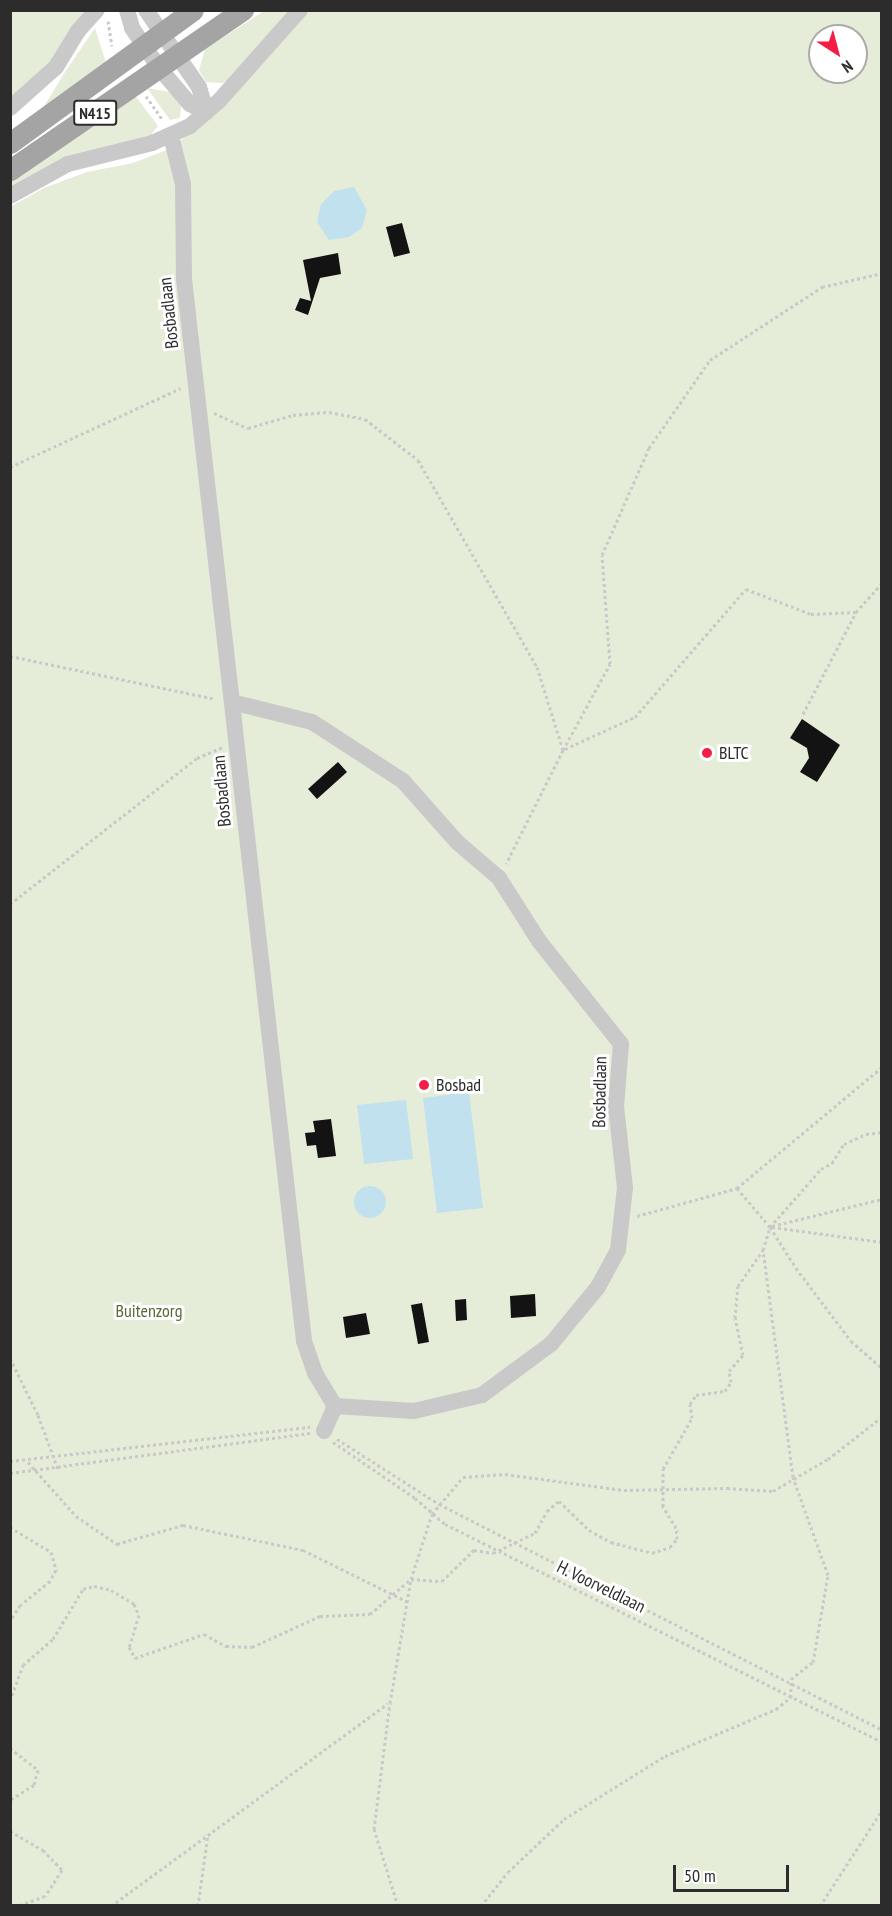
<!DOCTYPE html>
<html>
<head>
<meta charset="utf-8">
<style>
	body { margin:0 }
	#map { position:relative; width:892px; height:1916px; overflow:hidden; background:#fff; font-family:"PT Sans Narrow",sans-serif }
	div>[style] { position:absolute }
	.green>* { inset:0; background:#e5ecd8 }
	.water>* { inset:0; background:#c2e1ee }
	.round { border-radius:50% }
	.building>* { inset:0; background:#131313 }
	.path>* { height:3px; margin-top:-1.5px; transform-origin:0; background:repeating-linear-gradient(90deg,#c9c9c9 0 3px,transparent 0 6px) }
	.minor>* { height:16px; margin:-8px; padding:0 8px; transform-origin:8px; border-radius:8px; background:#c9c9c9 }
	.major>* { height:21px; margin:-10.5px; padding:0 10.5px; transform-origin:10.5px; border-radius:10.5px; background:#a4a4a4 }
	.dots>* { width:16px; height:16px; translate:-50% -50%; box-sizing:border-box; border:3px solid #fff; border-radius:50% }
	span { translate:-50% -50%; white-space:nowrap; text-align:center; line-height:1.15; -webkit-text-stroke:6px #fff; paint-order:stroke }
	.shield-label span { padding:2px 4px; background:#fff; border:2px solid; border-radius:4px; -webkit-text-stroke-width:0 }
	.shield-label { font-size:16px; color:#2c2c2c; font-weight:700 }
	.street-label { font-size:18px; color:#2c2c2c }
	.poi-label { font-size:18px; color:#2c2c2c }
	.left { translate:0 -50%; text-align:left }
	.park-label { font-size:18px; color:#556b36 }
	.frame { position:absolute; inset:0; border:12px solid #2c2c2c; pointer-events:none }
	.north { position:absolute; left:808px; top:24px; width:60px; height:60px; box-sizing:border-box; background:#fff; border:2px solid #ababab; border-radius:50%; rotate:144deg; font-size:16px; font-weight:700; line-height:24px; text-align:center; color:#2c2c2c }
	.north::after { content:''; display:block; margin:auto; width:21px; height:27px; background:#f41d46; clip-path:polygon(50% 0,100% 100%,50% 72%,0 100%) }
	.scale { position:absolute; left:673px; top:1865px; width:116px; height:27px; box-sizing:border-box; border:3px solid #2c2c2c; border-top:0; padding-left:8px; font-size:18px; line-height:21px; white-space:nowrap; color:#2c2c2c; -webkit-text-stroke:4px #fff; paint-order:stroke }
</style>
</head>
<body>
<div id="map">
	<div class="green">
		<i style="clip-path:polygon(10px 11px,88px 11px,52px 63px,10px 100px)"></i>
		<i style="clip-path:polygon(264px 11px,292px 11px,234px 76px,223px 83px,206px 82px,199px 70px,205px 49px)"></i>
		<i style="clip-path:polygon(evenodd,309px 11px,881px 11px,881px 1905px,11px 1905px,10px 207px,44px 188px,87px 172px,133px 163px,172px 148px,226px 102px,309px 11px,820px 36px,856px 36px,856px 72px,820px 72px,820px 36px)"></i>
		<i style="clip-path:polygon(95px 28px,106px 63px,43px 108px,65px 72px)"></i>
		<i style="clip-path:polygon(147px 88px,170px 92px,181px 105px,180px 118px,170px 120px)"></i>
		<i style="clip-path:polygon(134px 94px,158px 126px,152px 133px,153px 137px,11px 189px,11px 177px)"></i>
	</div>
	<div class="water">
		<i style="clip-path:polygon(354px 187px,367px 210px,362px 228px,349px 237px,329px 240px,317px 222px,321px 204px,334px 191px)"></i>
		<i style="clip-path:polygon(469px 1092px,483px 1208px,437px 1213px,423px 1098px)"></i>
		<i style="clip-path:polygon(406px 1100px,413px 1159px,364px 1164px,357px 1105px)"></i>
		<i class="round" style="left:354px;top:1186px;width:32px;height:32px"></i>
	</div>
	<div class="building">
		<i style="clip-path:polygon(402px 223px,410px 253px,394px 257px,386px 227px)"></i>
		<i style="clip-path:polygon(338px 253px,341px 274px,320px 278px,308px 315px,295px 310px,300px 298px,311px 301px,303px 260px)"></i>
		<i style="clip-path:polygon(802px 719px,840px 745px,817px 782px,800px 772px,809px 758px,807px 748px,790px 738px)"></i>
		<i style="clip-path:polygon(338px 762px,347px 772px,317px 799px,308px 789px)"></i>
		<i style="clip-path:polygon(331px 1119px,336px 1156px,318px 1158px,316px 1145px,307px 1146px,305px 1133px,315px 1132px,313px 1121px)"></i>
		<i style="clip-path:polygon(535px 1294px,536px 1316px,511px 1318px,510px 1296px)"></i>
		<i style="clip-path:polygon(466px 1299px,467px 1320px,456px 1321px,455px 1300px)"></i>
		<i style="clip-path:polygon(422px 1303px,429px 1342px,418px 1344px,411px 1305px)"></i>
		<i style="clip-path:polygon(366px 1313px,370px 1334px,346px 1338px,343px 1317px)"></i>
	</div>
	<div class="path">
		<i style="left:108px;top:21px;width:25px;rotate:81deg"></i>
		<i style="left:146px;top:96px;width:29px;rotate:55deg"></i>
		<i style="left:214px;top:413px;width:37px;rotate:24deg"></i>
		<i style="left:248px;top:428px;width:47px;rotate:-16.1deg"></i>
		<i style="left:293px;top:415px;width:36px;rotate:-5deg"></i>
		<i style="left:329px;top:412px;width:37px;rotate:11deg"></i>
		<i style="left:365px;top:419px;width:67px;rotate:37.7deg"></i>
		<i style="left:418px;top:460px;width:239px;rotate:60.1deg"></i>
		<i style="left:537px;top:667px;width:87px;rotate:72.6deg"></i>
		<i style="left:563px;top:750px;width:127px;rotate:116.6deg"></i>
		<i style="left:10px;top:467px;width:188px;rotate:-24.8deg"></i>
		<i style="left:10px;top:656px;width:210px;rotate:11.8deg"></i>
		<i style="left:803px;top:714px;width:115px;rotate:-62.5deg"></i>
		<i style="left:856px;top:612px;width:39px;rotate:-48deg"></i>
		<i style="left:565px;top:749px;width:77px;rotate:-24.6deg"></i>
		<i style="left:635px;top:717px;width:169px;rotate:-49.1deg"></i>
		<i style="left:746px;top:589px;width:70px;rotate:21deg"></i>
		<i style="left:811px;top:614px;width:45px;rotate:-2.5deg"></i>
		<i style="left:563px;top:750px;width:98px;rotate:-61.3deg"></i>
		<i style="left:610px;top:664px;width:109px;rotate:-94.2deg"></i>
		<i style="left:602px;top:555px;width:117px;rotate:-66.3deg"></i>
		<i style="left:649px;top:448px;width:107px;rotate:-55.3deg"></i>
		<i style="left:710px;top:360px;width:134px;rotate:-33.1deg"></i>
		<i style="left:822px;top:287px;width:62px;rotate:-13.1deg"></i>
		<i style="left:10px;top:904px;width:237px;rotate:-38deg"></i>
		<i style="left:197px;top:758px;width:28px;rotate:-23deg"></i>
		<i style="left:737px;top:1188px;width:51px;rotate:49.8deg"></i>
		<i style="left:770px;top:1227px;width:49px;rotate:57.6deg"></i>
		<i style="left:796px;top:1268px;width:91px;rotate:53deg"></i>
		<i style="left:851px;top:1341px;width:41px;rotate:41.1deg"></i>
		<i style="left:637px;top:1216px;width:104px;rotate:-15.6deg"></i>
		<i style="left:737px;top:1188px;width:189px;rotate:-39.8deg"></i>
		<i style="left:772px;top:1226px;width:113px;rotate:-13.8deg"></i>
		<i style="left:772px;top:1227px;width:111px;rotate:7.8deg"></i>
		<i style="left:10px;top:1358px;width:64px;rotate:63.8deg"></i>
		<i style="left:38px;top:1415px;width:58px;rotate:69.7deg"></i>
		<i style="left:337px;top:1439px;width:121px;rotate:32.5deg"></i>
		<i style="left:439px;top:1504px;width:497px;rotate:27deg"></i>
		<i style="left:333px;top:1442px;width:99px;rotate:34.3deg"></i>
		<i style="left:415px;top:1498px;width:40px;rotate:41deg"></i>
		<i style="left:445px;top:1524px;width:488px;rotate:26.5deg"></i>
		<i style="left:10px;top:1461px;width:302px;rotate:-6.5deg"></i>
		<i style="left:28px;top:1462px;width:72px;rotate:48.4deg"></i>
		<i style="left:76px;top:1516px;width:50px;rotate:34.3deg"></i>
		<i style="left:117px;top:1544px;width:69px;rotate:-16.1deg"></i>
		<i style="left:183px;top:1525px;width:123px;rotate:11.8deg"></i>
		<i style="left:303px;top:1550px;width:117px;rotate:26.3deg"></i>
		<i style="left:10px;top:1473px;width:303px;rotate:-7.6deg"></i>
		<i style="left:10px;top:1527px;width:48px;rotate:31.4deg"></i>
		<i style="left:51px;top:1552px;width:19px;rotate:74deg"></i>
		<i style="left:56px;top:1570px;width:13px;rotate:119deg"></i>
		<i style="left:50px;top:1581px;width:38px;rotate:141deg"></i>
		<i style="left:20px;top:1605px;width:19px;rotate:122deg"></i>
		<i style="left:10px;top:1701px;width:38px;rotate:-70deg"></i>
		<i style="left:23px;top:1665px;width:40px;rotate:-41deg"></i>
		<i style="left:53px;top:1639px;width:58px;rotate:-59deg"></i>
		<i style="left:83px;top:1589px;width:11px;rotate:-15deg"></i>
		<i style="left:94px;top:1586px;width:17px;rotate:13deg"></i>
		<i style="left:111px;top:1590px;width:27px;rotate:31deg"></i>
		<i style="left:134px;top:1604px;width:12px;rotate:66deg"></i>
		<i style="left:139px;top:1615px;width:34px;rotate:107deg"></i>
		<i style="left:129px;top:1647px;width:13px;rotate:61deg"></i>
		<i style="left:135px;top:1658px;width:73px;rotate:-19.2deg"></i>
		<i style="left:204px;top:1634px;width:25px;rotate:29deg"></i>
		<i style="left:226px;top:1646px;width:26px;rotate:2deg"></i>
		<i style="left:252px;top:1647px;width:75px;rotate:-24.5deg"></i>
		<i style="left:320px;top:1616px;width:50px;rotate:-2.3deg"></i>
		<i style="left:370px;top:1614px;width:54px;rotate:-40.5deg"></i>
		<i style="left:411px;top:1579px;width:31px;rotate:4deg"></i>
		<i style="left:442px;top:1581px;width:45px;rotate:-44.1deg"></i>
		<i style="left:474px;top:1550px;width:19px;rotate:9deg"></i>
		<i style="left:493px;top:1553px;width:47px;rotate:-25.5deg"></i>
		<i style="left:535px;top:1533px;width:25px;rotate:-61deg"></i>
		<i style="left:547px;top:1511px;width:16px;rotate:-40deg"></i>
		<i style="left:559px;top:1501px;width:42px;rotate:44deg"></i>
		<i style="left:589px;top:1530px;width:25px;rotate:29deg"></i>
		<i style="left:611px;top:1542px;width:42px;rotate:15deg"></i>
		<i style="left:652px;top:1553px;width:19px;rotate:-18deg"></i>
		<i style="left:670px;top:1547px;width:11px;rotate:-49deg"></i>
		<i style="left:677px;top:1539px;width:11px;rotate:-95deg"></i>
		<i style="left:676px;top:1528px;width:26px;rotate:-121deg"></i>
		<i style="left:663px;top:1506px;width:37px;rotate:-90deg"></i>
		<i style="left:663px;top:1469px;width:59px;rotate:-60.4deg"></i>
		<i style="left:692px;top:1418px;width:14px;rotate:-98deg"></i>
		<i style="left:690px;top:1404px;width:11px;rotate:-56deg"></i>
		<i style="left:696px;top:1395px;width:29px;rotate:-8deg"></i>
		<i style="left:725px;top:1391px;width:11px;rotate:-56deg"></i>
		<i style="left:731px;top:1382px;width:11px;rotate:-100deg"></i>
		<i style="left:729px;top:1371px;width:21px;rotate:-49deg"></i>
		<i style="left:743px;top:1355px;width:38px;rotate:-102deg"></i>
		<i style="left:735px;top:1318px;width:32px;rotate:-85deg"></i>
		<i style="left:738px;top:1286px;width:44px;rotate:-55.2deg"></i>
		<i style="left:763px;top:1250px;width:24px;rotate:-73deg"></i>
		<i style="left:770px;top:1227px;width:77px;rotate:-48.7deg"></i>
		<i style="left:821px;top:1169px;width:13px;rotate:-29deg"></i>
		<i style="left:832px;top:1163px;width:22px;rotate:-58deg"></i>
		<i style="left:844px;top:1144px;width:24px;rotate:-24deg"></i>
		<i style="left:866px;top:1134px;width:16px;rotate:-7deg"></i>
		<i style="left:10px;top:1748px;width:36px;rotate:38deg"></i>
		<i style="left:38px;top:1770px;width:16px;rotate:105deg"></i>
		<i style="left:34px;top:1785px;width:28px;rotate:148deg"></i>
		<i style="left:10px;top:1831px;width:38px;rotate:30deg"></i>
		<i style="left:43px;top:1850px;width:28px;rotate:46deg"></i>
		<i style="left:62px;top:1870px;width:31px;rotate:123deg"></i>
		<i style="left:45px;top:1896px;width:30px;rotate:160deg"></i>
		<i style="left:10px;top:1859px;width:1px;rotate:90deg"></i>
		<i style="left:111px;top:1906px;width:343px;rotate:-36.2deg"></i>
		<i style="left:198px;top:1906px;width:73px;rotate:-82.1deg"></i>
		<i style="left:398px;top:1906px;width:81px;rotate:-107.3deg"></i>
		<i style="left:374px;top:1829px;width:127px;rotate:-82.8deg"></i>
		<i style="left:390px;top:1703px;width:126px;rotate:-80.4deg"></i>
		<i style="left:411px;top:1579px;width:68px;rotate:-72.1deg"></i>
		<i style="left:432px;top:1514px;width:48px;rotate:-50deg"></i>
		<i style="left:463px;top:1477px;width:42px;rotate:-4.1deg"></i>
		<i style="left:505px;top:1474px;width:120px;rotate:7.7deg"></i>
		<i style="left:624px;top:1490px;width:103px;rotate:-1.1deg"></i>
		<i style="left:727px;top:1488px;width:46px;rotate:3.7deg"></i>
		<i style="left:773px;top:1491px;width:64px;rotate:-30.2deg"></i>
		<i style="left:828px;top:1459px;width:68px;rotate:-37.9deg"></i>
		<i style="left:481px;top:1906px;width:43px;rotate:-51.5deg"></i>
		<i style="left:508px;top:1872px;width:77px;rotate:-43.4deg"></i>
		<i style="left:564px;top:1819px;width:119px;rotate:-32deg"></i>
		<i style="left:665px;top:1756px;width:121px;rotate:-22.9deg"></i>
		<i style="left:776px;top:1709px;width:19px;rotate:-39deg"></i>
		<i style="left:791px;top:1697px;width:18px;rotate:-90deg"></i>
		<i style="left:791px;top:1679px;width:28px;rotate:-38deg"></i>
		<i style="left:813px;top:1662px;width:88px;rotate:-80.2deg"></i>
		<i style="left:828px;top:1575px;width:104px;rotate:-109.7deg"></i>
		<i style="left:793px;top:1477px;width:229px;rotate:-97.5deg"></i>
		<i style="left:820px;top:1906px;width:114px;rotate:-57.1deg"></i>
	</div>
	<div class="minor">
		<i style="left:127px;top:10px;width:19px;rotate:74deg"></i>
		<i style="left:132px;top:28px;width:50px;rotate:55.7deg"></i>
		<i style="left:160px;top:69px;width:46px;rotate:49.4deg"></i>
		<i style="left:190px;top:104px;width:18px;rotate:27deg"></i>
		<i style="left:146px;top:10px;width:93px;rotate:55.5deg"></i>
		<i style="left:199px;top:87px;width:26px;rotate:74deg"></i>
		<i style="left:10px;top:108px;width:62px;rotate:-41.7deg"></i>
		<i style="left:56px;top:67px;width:42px;rotate:-58.6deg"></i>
		<i style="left:78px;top:31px;width:28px;rotate:-48deg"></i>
		<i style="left:171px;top:136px;width:49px;rotate:76deg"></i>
		<i style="left:183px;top:184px;width:95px;rotate:89.4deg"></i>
		<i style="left:184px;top:279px;width:1069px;rotate:83.55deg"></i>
		<i style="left:304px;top:1341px;width:34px;rotate:71deg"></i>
		<i style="left:315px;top:1373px;width:39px;rotate:59deg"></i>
		<i style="left:335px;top:1406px;width:79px;rotate:3.6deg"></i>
		<i style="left:414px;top:1411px;width:70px;rotate:-13.2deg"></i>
		<i style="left:482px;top:1395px;width:86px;rotate:-36.5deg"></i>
		<i style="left:551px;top:1344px;width:74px;rotate:-50.5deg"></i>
		<i style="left:598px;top:1287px;width:42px;rotate:-61.6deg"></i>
		<i style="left:618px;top:1250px;width:62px;rotate:-83.6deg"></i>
		<i style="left:625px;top:1188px;width:81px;rotate:-96.3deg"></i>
		<i style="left:616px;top:1107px;width:63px;rotate:-85.5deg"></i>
		<i style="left:621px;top:1044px;width:132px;rotate:-128.5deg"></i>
		<i style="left:539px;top:941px;width:75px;rotate:-122.4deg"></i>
		<i style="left:499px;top:878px;width:55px;rotate:-139.4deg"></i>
		<i style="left:457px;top:842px;width:81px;rotate:-131.5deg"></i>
		<i style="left:403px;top:781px;width:108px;rotate:-147deg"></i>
		<i style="left:312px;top:722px;width:82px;rotate:-166deg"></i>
		<i style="left:10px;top:196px;width:66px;rotate:-28.9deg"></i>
		<i style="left:68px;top:164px;width:87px;rotate:-14deg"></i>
		<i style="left:152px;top:143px;width:42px;rotate:-24.1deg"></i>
		<i style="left:190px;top:126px;width:37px;rotate:-41deg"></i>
		<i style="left:218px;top:102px;width:123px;rotate:-48.3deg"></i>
		<i style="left:324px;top:1431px;width:27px;rotate:-66deg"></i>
	</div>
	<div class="major">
		<i style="left:10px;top:143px;width:226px;rotate:-36deg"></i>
		<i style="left:10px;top:170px;width:283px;rotate:-34.5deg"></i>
	</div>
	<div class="dots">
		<i style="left:707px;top:753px;background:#f41d46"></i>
		<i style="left:424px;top:1085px;background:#f41d46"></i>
	</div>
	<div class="shield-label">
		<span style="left:95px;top:113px">N415</span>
	</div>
	<div class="street-label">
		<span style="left:169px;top:313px;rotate:-96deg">Bosbadlaan</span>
		<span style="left:222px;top:791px;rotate:-95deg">Bosbadlaan</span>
		<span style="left:600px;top:1092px;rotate:-89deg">Bosbadlaan</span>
		<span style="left:601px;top:1587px;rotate:26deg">H. Voorveldlaan</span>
	</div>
	<div class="poi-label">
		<span class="left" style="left:719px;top:753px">BLTC</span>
		<span class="left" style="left:436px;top:1085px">Bosbad</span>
	</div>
	<div class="park-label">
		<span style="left:149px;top:1311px">Buitenzorg</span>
	</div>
	<div class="frame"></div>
	<div class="north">N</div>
	<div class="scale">50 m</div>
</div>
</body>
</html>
